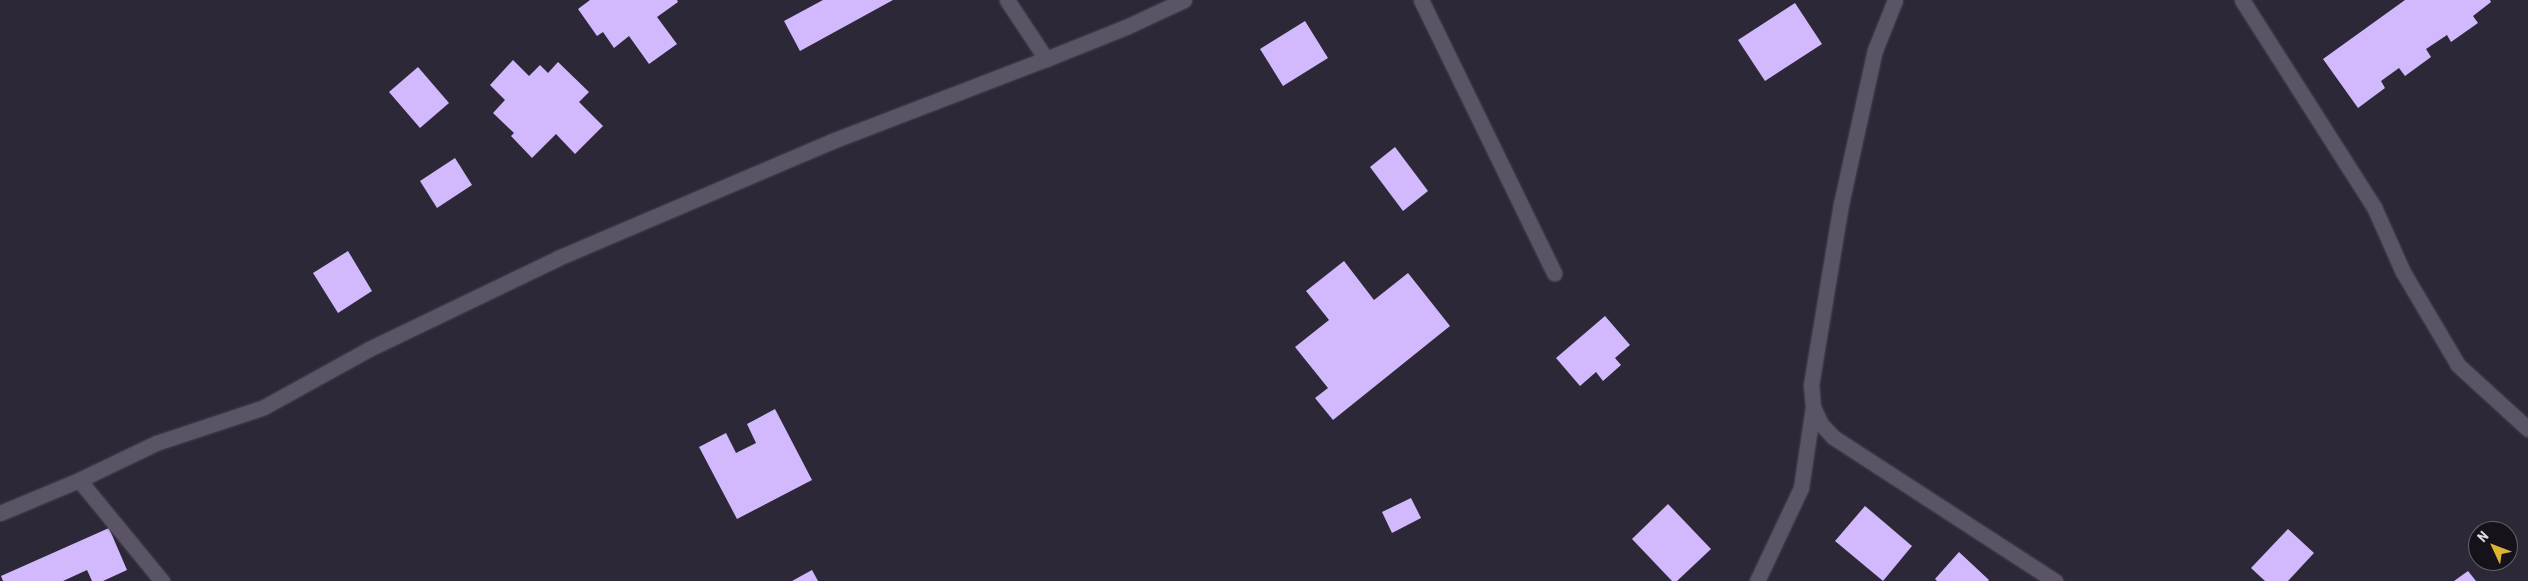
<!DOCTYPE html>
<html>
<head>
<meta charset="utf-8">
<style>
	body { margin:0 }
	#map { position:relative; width:2528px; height:581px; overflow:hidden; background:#2d2838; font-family:"Roboto Condensed",sans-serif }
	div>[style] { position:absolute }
	.building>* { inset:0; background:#d2b9fd }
	.roads { filter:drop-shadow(0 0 1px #4a4652) drop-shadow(0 0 1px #4a4652) }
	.minor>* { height:15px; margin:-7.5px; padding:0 7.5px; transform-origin:7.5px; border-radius:7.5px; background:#5a5466 }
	span { translate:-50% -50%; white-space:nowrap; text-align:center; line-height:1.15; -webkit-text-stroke:5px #151219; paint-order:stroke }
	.north { position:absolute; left:2468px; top:521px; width:50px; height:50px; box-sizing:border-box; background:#151219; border:1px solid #65626b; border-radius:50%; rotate:313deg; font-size:14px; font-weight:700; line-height:20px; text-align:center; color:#dedbe5 }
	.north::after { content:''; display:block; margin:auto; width:18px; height:22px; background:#dab333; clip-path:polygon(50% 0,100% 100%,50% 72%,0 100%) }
</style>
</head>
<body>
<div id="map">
	<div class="building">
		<i style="clip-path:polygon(590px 0,677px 0,678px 2px,657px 17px,677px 44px,649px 64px,629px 36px,614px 48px,603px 32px,597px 36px,578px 9px)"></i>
		<i style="clip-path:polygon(823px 0,893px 0,800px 51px,784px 21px)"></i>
		<i style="clip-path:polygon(2405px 0,2490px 0,2491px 2px,2473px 16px,2478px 23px,2451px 42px,2447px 35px,2426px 49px,2431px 57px,2405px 76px,2399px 68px,2381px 81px,2385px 88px,2358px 108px,2323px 59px)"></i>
		<i style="clip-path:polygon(1795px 3px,1822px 44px,1765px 81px,1738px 40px)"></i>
		<i style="clip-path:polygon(1305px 21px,1328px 58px,1283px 86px,1260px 49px)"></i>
		<i style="clip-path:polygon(513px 60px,529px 76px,540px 65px,548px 73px,558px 62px,589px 92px,579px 102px,603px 126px,575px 154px,556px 134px,532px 158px,511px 136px,514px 133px,493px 113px,505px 100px,490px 85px)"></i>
		<i style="clip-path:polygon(418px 67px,449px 103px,420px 128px,389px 92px)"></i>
		<i style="clip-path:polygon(1395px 147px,1428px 191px,1403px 211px,1370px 167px)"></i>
		<i style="clip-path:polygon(455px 158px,472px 185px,437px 208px,420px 181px)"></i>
		<i style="clip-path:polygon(348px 251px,372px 291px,338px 313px,313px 273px)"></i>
		<i style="clip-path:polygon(1344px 261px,1374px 300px,1408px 273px,1450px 326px,1333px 420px,1315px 398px,1328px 388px,1295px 347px,1329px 320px,1306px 291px)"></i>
		<i style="clip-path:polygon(1605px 316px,1630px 345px,1615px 358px,1621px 365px,1603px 381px,1596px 372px,1580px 386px,1556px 358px)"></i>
		<i style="clip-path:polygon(775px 409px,812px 480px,737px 519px,699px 447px,726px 433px,736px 453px,756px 443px,747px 424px)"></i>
		<i style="clip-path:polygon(1411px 498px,1421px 518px,1392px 533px,1382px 512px)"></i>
		<i style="clip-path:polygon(1668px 504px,1711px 549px,1677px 581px,1672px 581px,1632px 539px)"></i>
		<i style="clip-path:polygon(1865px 506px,1912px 546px,1883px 581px,1835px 541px)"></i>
		<i style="clip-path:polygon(109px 528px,127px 570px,103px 581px,92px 581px,87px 570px,63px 581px,3px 581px,1px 576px)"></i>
		<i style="clip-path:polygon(2288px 529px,2314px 553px,2288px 581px,2265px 581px,2251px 568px)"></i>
		<i style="clip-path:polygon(1959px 552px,1989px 580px,1988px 581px,1937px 581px,1935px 579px)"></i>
		<i style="clip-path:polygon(812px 570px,818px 581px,792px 581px)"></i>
		<i style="clip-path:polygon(2468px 571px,2476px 581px,2454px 581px)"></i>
	</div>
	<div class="roads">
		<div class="minor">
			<i style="left:1007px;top:0;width:71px;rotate:56.5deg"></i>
			<i style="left:1421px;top:0;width:304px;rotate:64deg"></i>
			<i style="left:2242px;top:0;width:246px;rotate:57.5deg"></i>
			<i style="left:2374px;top:207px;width:71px;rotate:66deg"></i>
			<i style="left:2403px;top:272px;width:108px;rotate:59.4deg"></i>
			<i style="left:2458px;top:365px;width:95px;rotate:42.4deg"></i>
			<i style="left:1813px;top:407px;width:19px;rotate:65deg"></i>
			<i style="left:1821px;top:424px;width:18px;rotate:47deg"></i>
			<i style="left:1833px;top:437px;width:265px;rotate:33deg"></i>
			<i style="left:79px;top:480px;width:131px;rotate:50.6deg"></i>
			<i style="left:0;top:513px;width:86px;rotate:-22.7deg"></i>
			<i style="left:79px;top:480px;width:85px;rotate:-25.7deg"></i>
			<i style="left:156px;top:443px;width:114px;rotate:-18.4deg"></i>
			<i style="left:264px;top:407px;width:120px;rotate:-28.9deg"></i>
			<i style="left:369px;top:349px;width:210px;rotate:-25.7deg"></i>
			<i style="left:558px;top:258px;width:298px;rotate:-23.1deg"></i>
			<i style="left:832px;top:141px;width:229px;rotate:-21deg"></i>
			<i style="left:1046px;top:59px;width:86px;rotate:-21.8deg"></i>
			<i style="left:1126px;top:27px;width:64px;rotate:-25deg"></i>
			<i style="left:1757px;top:581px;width:103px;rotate:-64.7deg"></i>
			<i style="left:1801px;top:488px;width:82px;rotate:-81.6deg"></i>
			<i style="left:1813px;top:407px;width:22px;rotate:-95deg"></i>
			<i style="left:1811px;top:385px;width:183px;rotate:-80.6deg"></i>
			<i style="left:1841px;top:204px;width:158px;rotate:-77.6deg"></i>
			<i style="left:1875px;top:50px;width:54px;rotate:-68.2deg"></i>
		</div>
	</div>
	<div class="north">N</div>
</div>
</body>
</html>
